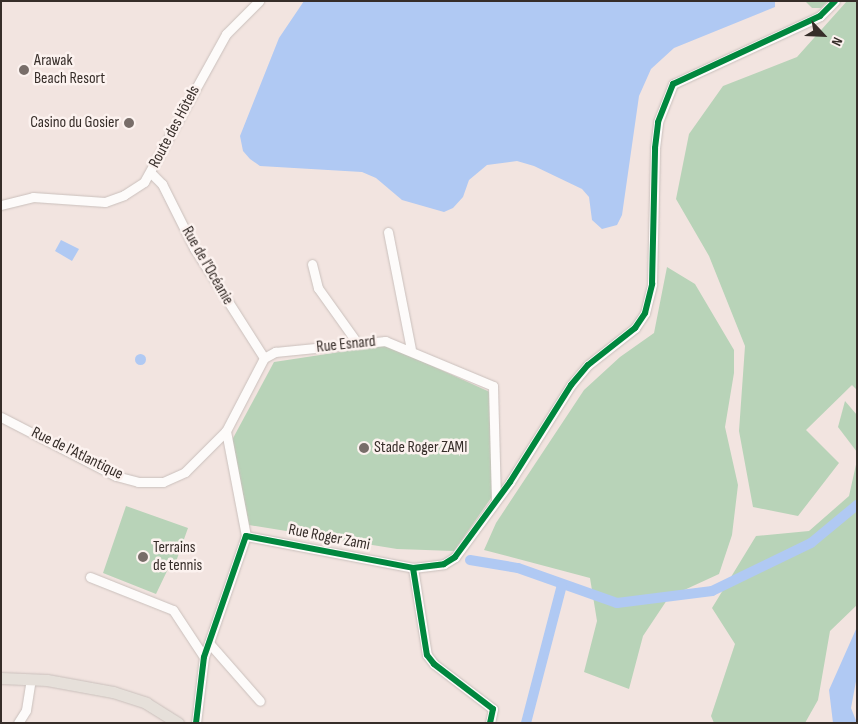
<!DOCTYPE html>
<html>
<head>
<meta charset="utf-8">
<style>
	body { margin:0 }
	#map { position:relative; width:858px; height:724px; overflow:hidden; background:#f2e4e0; font-family:"Sofia Sans Condensed",sans-serif }
	div>[style] { position:absolute }
	.green>* { inset:0; background:#b8d3b8 }
	.water>* { inset:0; background:#b0c9f3 }
	.round { border-radius:50% }
	.canal>* { height:10px; margin:-5px; padding:0 5px; transform-origin:5px; border-radius:5px; background:#b0c9f3 }
	.roads { filter:drop-shadow(0 0 1px #cac0bc) drop-shadow(0 0 1px #cac0bc) }
	.minor>* { height:9px; margin:-4.5px; padding:0 4.5px; transform-origin:4.5px; border-radius:4.5px; background:#fdfbfa }
	.major>* { height:11px; margin:-5.5px; padding:0 5.5px; transform-origin:5.5px; border-radius:5.5px; background:#e6e0da }
	.cycleway>* { height:6px; margin:-3px; padding:0 3px; transform-origin:3px; border-radius:3px; background:#00873e }
	.dots>* { width:14px; height:14px; translate:-50% -50%; box-sizing:border-box; border:2px solid #fcf2ef; border-radius:50% }
	span { translate:-50% -50%; white-space:nowrap; text-align:center; line-height:1.15; -webkit-text-stroke:5px #fcf2ef; paint-order:stroke }
	.poi-label { font-size:16px; color:#362d29 }
	.left { translate:0 -50%; text-align:left }
	.right { translate:-100% -50%; text-align:right }
	.street-label { font-size:16px; color:#362d29 }
	.frame { position:absolute; inset:0; border:2px solid #362d29; pointer-events:none }
	.north { position:absolute; left:798px; top:10px; width:50px; height:50px; -webkit-text-stroke:4px #fcf2ef; paint-order:stroke; rotate:115deg; font-size:14px; font-weight:700; line-height:20px; text-align:center; color:#362d29 }
	.north::after { content:''; display:block; margin:auto; width:18px; height:22px; background:#362d29; clip-path:polygon(50% 0,100% 100%,50% 72%,0 100%) }
</style>
</head>
<body>
<div id="map">
	<div class="green">
		<i style="clip-path:polygon(805px 1px,828px 1px,821px 8px,812px 8px)"></i>
		<i style="clip-path:polygon(847px 1px,857px 1px,857px 390px,852px 385px,806px 430px,839px 463px,798px 516px,753px 507px,739px 431px,745px 346px,709px 256px,676px 199px,689px 134px,723px 86px,797px 57px)"></i>
		<i style="clip-path:polygon(667px 267px,695px 284px,734px 350px,734px 373px,725px 427px,738px 485px,732px 535px,719px 574px,669px 597px,643px 636px,629px 689px,584px 672px,597px 621px,590px 578px,484px 550px,496px 523px,584px 390px,620px 357px,654px 333px)"></i>
		<i style="clip-path:polygon(386px 345px,492px 393px,496px 491px,454px 551px,397px 549px,249px 525px,232px 440px,274px 362px)"></i>
		<i style="clip-path:polygon(845px 401px,857px 415px,857px 452px,838px 427px)"></i>
		<i style="clip-path:polygon(857px 460px,857px 605px,830px 631px,818px 700px,805px 723px,714px 723px,711px 716px,735px 644px,712px 608px,756px 536px,809px 531px,849px 496px)"></i>
		<i style="clip-path:polygon(126px 506px,188px 528px,173px 570px,168px 569px,156px 594px,103px 573px)"></i>
	</div>
	<div class="water">
		<i style="clip-path:polygon(304px 1px,775px 1px,775px 7px,674px 48px,651px 69px,639px 96px,622px 215px,617px 225px,602px 229px,592px 220px,589px 197px,582px 189px,534px 166px,517px 161px,487px 165px,469px 180px,463px 197px,453px 208px,444px 212px,402px 200px,376px 178px,362px 172px,260px 166px,250px 159px,243px 151px,240px 136px,279px 38px)"></i>
		<i style="clip-path:polygon(61px 240px,79px 249px,72px 261px,55px 251px)"></i>
		<i class="round" style="left:134.5px;top:353.5px;width:11px;height:11px"></i>
		<i style="clip-path:polygon(857px 627px,857px 676px,851px 708px,857px 723px,833px 723px,829px 690px)"></i>
	</div>
	<div class="canal">
		<i style="left:470px;top:560px;width:49px;rotate:9.5deg"></i>
		<i style="left:518px;top:568px;width:105px;rotate:19.5deg"></i>
		<i style="left:617px;top:603px;width:96px;rotate:-7.2deg"></i>
		<i style="left:712px;top:591px;width:110px;rotate:-25.9deg"></i>
		<i style="left:811px;top:543px;width:60px;rotate:-39.6deg"></i>
		<i style="left:526px;top:723px;width:143px;rotate:-75.4deg"></i>
	</div>
	<div class="roads">
		<div class="minor">
			<i style="left:151px;top:173px;width:16px;rotate:45deg"></i>
			<i style="left:162px;top:184px;width:72px;rotate:63.4deg"></i>
			<i style="left:194px;top:248px;width:130px;rotate:57.5deg"></i>
			<i style="left:1px;top:205px;width:33px;rotate:-14deg"></i>
			<i style="left:33px;top:197px;width:72px;rotate:4deg"></i>
			<i style="left:105px;top:202px;width:20px;rotate:-20deg"></i>
			<i style="left:124px;top:195px;width:24px;rotate:-33deg"></i>
			<i style="left:144px;top:182px;width:169px;rotate:-61deg"></i>
			<i style="left:226px;top:34px;width:47px;rotate:-45deg"></i>
			<i style="left:388px;top:232px;width:119px;rotate:78.9deg"></i>
			<i style="left:312px;top:264px;width:25px;rotate:76deg"></i>
			<i style="left:318px;top:288px;width:69px;rotate:54.5deg"></i>
			<i style="left:1px;top:417px;width:129px;rotate:27.2deg"></i>
			<i style="left:116px;top:476px;width:23px;rotate:15deg"></i>
			<i style="left:138px;top:482px;width:25px"></i>
			<i style="left:163px;top:482px;width:24px;rotate:-24deg"></i>
			<i style="left:185px;top:472px;width:58px;rotate:-45deg"></i>
			<i style="left:246px;top:536px;width:107px;rotate:-100.8deg"></i>
			<i style="left:226px;top:431px;width:82px;rotate:-62.5deg"></i>
			<i style="left:264px;top:358px;width:13px;rotate:-29deg"></i>
			<i style="left:275px;top:352px;width:111px;rotate:-5.7deg"></i>
			<i style="left:385px;top:341px;width:117px;rotate:22.6deg"></i>
			<i style="left:493px;top:386px;width:113px;rotate:88.5deg"></i>
			<i style="left:413px;top:568px;width:31px;rotate:-7deg"></i>
			<i style="left:444px;top:564px;width:13px;rotate:-32deg"></i>
			<i style="left:455px;top:557px;width:93px;rotate:-53.7deg"></i>
			<i style="left:510px;top:482px;width:115px;rotate:-57.8deg"></i>
			<i style="left:571px;top:385px;width:26px;rotate:-50deg"></i>
			<i style="left:588px;top:365px;width:60px;rotate:-38.2deg"></i>
			<i style="left:635px;top:328px;width:18px;rotate:-56deg"></i>
			<i style="left:645px;top:313px;width:30px;rotate:-76deg"></i>
			<i style="left:652px;top:284px;width:136px;rotate:-88.7deg"></i>
			<i style="left:655px;top:148px;width:26px;rotate:-83deg"></i>
			<i style="left:658px;top:122px;width:41px;rotate:-68.5deg"></i>
			<i style="left:673px;top:84px;width:162px;rotate:-24.8deg"></i>
			<i style="left:820px;top:16px;width:21px;rotate:-45deg"></i>
			<i style="left:90px;top:577px;width:89px;rotate:21.7deg"></i>
			<i style="left:173px;top:610px;width:56px;rotate:56.6deg"></i>
			<i style="left:209px;top:643px;width:77px;rotate:48.7deg"></i>
			<i style="left:18px;top:723px;width:15px;rotate:-58deg"></i>
			<i style="left:26px;top:710px;width:30px;rotate:-81deg"></i>
			<i style="left:196px;top:723px;width:66px;rotate:-83.1deg"></i>
			<i style="left:204px;top:657px;width:128px;rotate:-70.9deg"></i>
			<i style="left:246px;top:536px;width:170px;rotate:10.8deg"></i>
			<i style="left:413px;top:568px;width:88px;rotate:80.9deg"></i>
			<i style="left:427px;top:655px;width:11px;rotate:52deg"></i>
			<i style="left:434px;top:664px;width:74px;rotate:37.3deg"></i>
			<i style="left:493px;top:709px;width:14px;rotate:102deg"></i>
		</div>
		<div class="major">
			<i style="left:1px;top:678px;width:46px;rotate:2.5deg"></i>
			<i style="left:47px;top:680px;width:67px;rotate:10.3deg"></i>
			<i style="left:113px;top:692px;width:35px;rotate:18deg"></i>
			<i style="left:146px;top:703px;width:38px;rotate:32deg"></i>
		</div>
	</div>
	<div class="cycleway">
		<i style="left:413px;top:568px;width:31px;rotate:-7deg"></i>
		<i style="left:444px;top:564px;width:13px;rotate:-32deg"></i>
		<i style="left:455px;top:557px;width:93px;rotate:-53.7deg"></i>
		<i style="left:510px;top:482px;width:115px;rotate:-57.8deg"></i>
		<i style="left:571px;top:385px;width:26px;rotate:-50deg"></i>
		<i style="left:588px;top:365px;width:60px;rotate:-38.2deg"></i>
		<i style="left:635px;top:328px;width:18px;rotate:-56deg"></i>
		<i style="left:645px;top:313px;width:30px;rotate:-76deg"></i>
		<i style="left:652px;top:284px;width:136px;rotate:-88.7deg"></i>
		<i style="left:655px;top:148px;width:26px;rotate:-83deg"></i>
		<i style="left:658px;top:122px;width:41px;rotate:-68.5deg"></i>
		<i style="left:673px;top:84px;width:162px;rotate:-24.8deg"></i>
		<i style="left:820px;top:16px;width:21px;rotate:-45deg"></i>
		<i style="left:196px;top:723px;width:66px;rotate:-83.1deg"></i>
		<i style="left:204px;top:657px;width:128px;rotate:-70.9deg"></i>
		<i style="left:246px;top:536px;width:170px;rotate:10.8deg"></i>
		<i style="left:413px;top:568px;width:88px;rotate:80.9deg"></i>
		<i style="left:427px;top:655px;width:11px;rotate:52deg"></i>
		<i style="left:434px;top:664px;width:74px;rotate:37.3deg"></i>
		<i style="left:493px;top:709px;width:14px;rotate:102deg"></i>
	</div>
	<div class="dots">
		<i style="left:24px;top:70px;background:#786d69"></i>
		<i style="left:129px;top:123px;background:#786d69"></i>
		<i style="left:364px;top:448px;background:#786d69"></i>
		<i style="left:143px;top:557px;background:#786d69"></i>
	</div>
	<div class="poi-label">
		<span class="left" style="left:34px;top:70px">Arawak<br>Beach Resort</span>
		<span class="right" style="left:119px;top:123px">Casino du Gosier</span>
		<span class="left" style="left:374px;top:448px">Stade Roger ZAMI</span>
		<span class="left" style="left:153px;top:557px">Terrains<br>de tennis</span>
	</div>
	<div class="street-label">
		<span style="left:175px;top:127px;rotate:-62deg">Route des Hôtels</span>
		<span style="left:207px;top:266px;rotate:60deg">Rue de l'Océanie</span>
		<span style="left:346px;top:345px;rotate:-6deg">Rue Esnard</span>
		<span style="left:77px;top:454px;rotate:26deg">Rue de l'Atlantique</span>
		<span style="left:329px;top:538px;rotate:11deg">Rue Roger Zami</span>
	</div>
	<div class="frame"></div>
	<div class="north">N</div>
</div>
</body>
</html>
